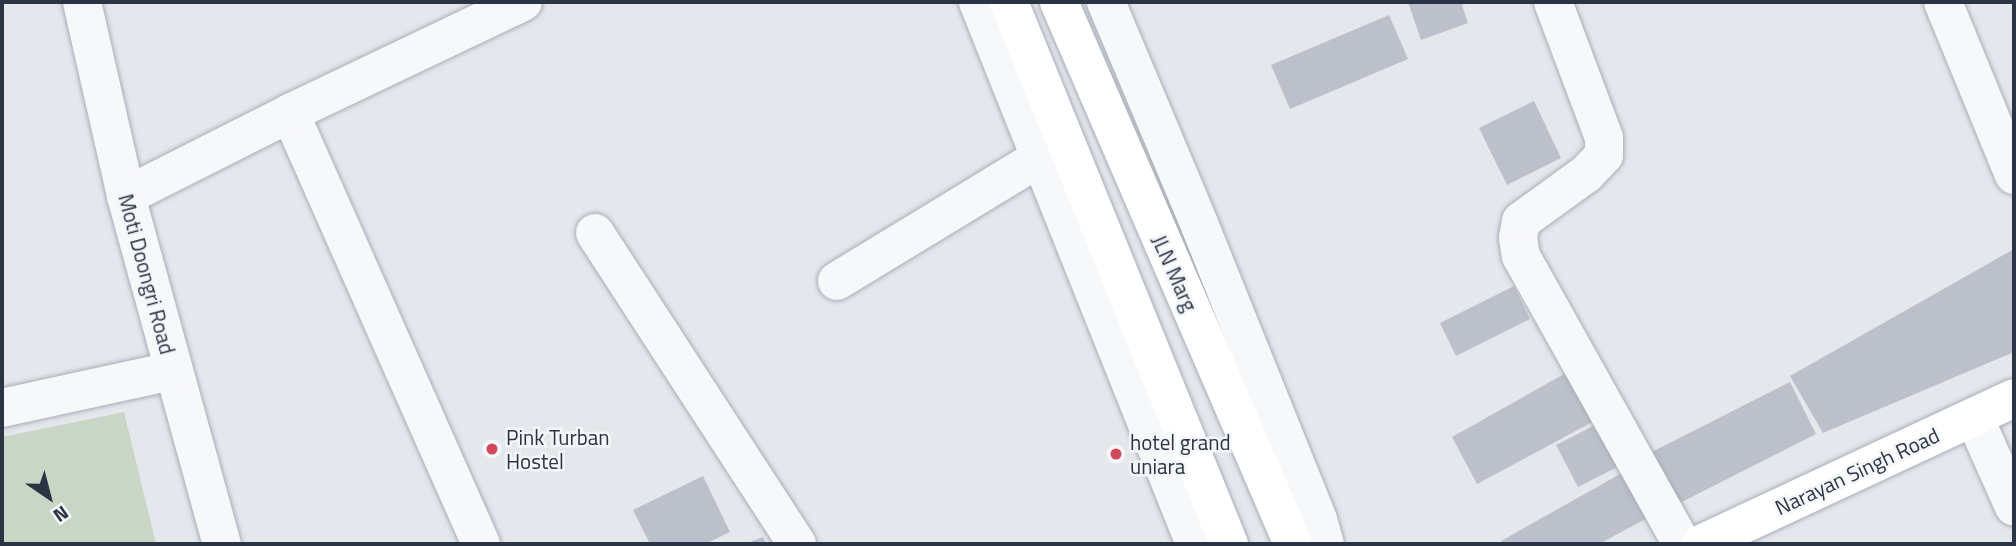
<!DOCTYPE html>
<html>
<head>
<meta charset="utf-8">
<style>
	body { margin:0 }
	#map { position:relative; width:2016px; height:546px; overflow:hidden; background:#e4e7ec; font-family:"Titillium Web",sans-serif }
	div>[style] { position:absolute }
	.green>* { inset:0; background:#c9d6c5 }
	.building>* { inset:0; background:#bbc0ca }
	.roads { filter:drop-shadow(0 0 2px #a9aeb7) drop-shadow(0 0 2px #a9aeb7) }
	.minor>* { height:38px; margin:-19px; padding:0 19px; transform-origin:19px; border-radius:19px; background:#f7f8fa }
	.major>* { height:38px; margin:-19px; padding:0 19px; transform-origin:19px; border-radius:19px; background:#fff }
	.dots>* { width:19px; height:19px; translate:-50% -50%; box-sizing:border-box; border:4px solid #f4f6f9; border-radius:50% }
	span { translate:-50% -50%; white-space:nowrap; text-align:center; line-height:1.15; -webkit-text-stroke:5px #f4f6f9; paint-order:stroke }
	.street-label { font-size:21px; color:#2b3445 }
	.poi-label { font-size:21px; color:#2b3445 }
	.left { translate:0 -50%; text-align:left }
	.frame { position:absolute; inset:0; border:4px solid #2b3445; pointer-events:none }
	.north { position:absolute; left:14px; top:462px; width:70px; height:70px; -webkit-text-stroke:5px #f4f6f9; paint-order:stroke; rotate:145deg; font-size:19px; font-weight:700; line-height:28px; text-align:center; color:#2b3445 }
	.north::after { content:''; display:block; margin:auto; width:24px; height:32px; background:#2b3445; clip-path:polygon(50% 0,100% 100%,50% 72%,0 100%) }
</style>
</head>
<body>
<div id="map">
	<div class="green">
		<i style="clip-path:polygon(124px 412px,156px 544px,2px 544px,2px 437px)"></i>
	</div>
	<div class="building">
		<i style="clip-path:polygon(1408px 2px,1469px 2px,1462px 5px,1468px 23px,1421px 40px)"></i>
		<i style="clip-path:polygon(1389px 15px,1408px 59px,1290px 109px,1271px 65px)"></i>
		<i style="clip-path:polygon(1534px 101px,1561px 158px,1507px 185px,1479px 128px)"></i>
		<i style="clip-path:polygon(2014px 249px,2014px 352px,1823px 433px,1790px 376px)"></i>
		<i style="clip-path:polygon(1514px 286px,1530px 319px,1456px 356px,1440px 323px)"></i>
		<i style="clip-path:polygon(1573px 369px,1598px 419px,1477px 484px,1452px 437px)"></i>
		<i style="clip-path:polygon(1790px 382px,1816px 434px,1660px 513px,1634px 461px)"></i>
		<i style="clip-path:polygon(1603px 421px,1625px 463px,1578px 487px,1556px 445px)"></i>
		<i style="clip-path:polygon(1629px 469px,1653px 515px,1599px 544px,1505px 544px,1501px 541px)"></i>
		<i style="clip-path:polygon(703px 476px,730px 532px,705px 544px,650px 544px,633px 510px)"></i>
		<i style="clip-path:polygon(763px 537px,766px 544px,745px 544px)"></i>
	</div>
	<div class="roads">
		<div class="minor">
			<i style="left:82px;top:2px;width:199px;rotate:77.2deg"></i>
			<i style="left:126px;top:196px;width:361px;rotate:74.6deg"></i>
			<i style="left:978px;top:2px;width:584px;rotate:68.18deg"></i>
			<i style="left:1106px;top:2px;width:243px;rotate:67.2deg"></i>
			<i style="left:1200px;top:226px;width:317px;rotate:68.1deg"></i>
			<i style="left:1318px;top:520px;width:25px;rotate:74deg"></i>
			<i style="left:1553px;top:2px;width:145px;rotate:69.4deg"></i>
			<i style="left:1604px;top:138px;width:17px;rotate:90deg"></i>
			<i style="left:1604px;top:155px;width:26px;rotate:133deg"></i>
			<i style="left:1586px;top:174px;width:80px;rotate:144.1deg"></i>
			<i style="left:1521px;top:221px;width:17px;rotate:100deg"></i>
			<i style="left:1518px;top:238px;width:18px;rotate:81deg"></i>
			<i style="left:1521px;top:256px;width:330px;rotate:60.8deg"></i>
			<i style="left:1943px;top:2px;width:187px;rotate:67.7deg"></i>
			<i style="left:290px;top:113px;width:471px;rotate:66.1deg"></i>
			<i style="left:126px;top:196px;width:184px;rotate:-26.8deg"></i>
			<i style="left:290px;top:113px;width:258px;rotate:-25.5deg"></i>
			<i style="left:595px;top:233px;width:371px;rotate:57deg"></i>
			<i style="left:837px;top:281px;width:262px;rotate:-31.3deg"></i>
			<i style="left:2px;top:408px;width:174px;rotate:-12.3deg"></i>
			<i style="left:1974px;top:417px;width:98px;rotate:66deg"></i>
		</div>
		<div class="major">
			<i style="left:1009px;top:2px;width:585px;rotate:67.91deg"></i>
			<i style="left:1059px;top:2px;width:590px;rotate:66.65deg"></i>
			<i style="left:1701px;top:544px;width:345px;rotate:-25deg"></i>
		</div>
	</div>
	<div class="dots">
		<i style="left:492px;top:449px;background:#d1495b"></i>
		<i style="left:1116px;top:454px;background:#d1495b"></i>
	</div>
	<div class="street-label">
		<span style="left:1175px;top:273px;rotate:66deg">JLN Marg</span>
		<span style="left:147px;top:274px;rotate:75deg">Moti Doongri Road</span>
		<span style="left:1857px;top:471px;rotate:-25deg">Narayan Singh Road</span>
	</div>
	<div class="poi-label">
		<span class="left" style="left:506px;top:449px">Pink Turban<br>Hostel</span>
		<span class="left" style="left:1130px;top:454px">hotel grand<br>uniara</span>
	</div>
	<div class="frame"></div>
	<div class="north">N</div>
</div>
</body>
</html>
